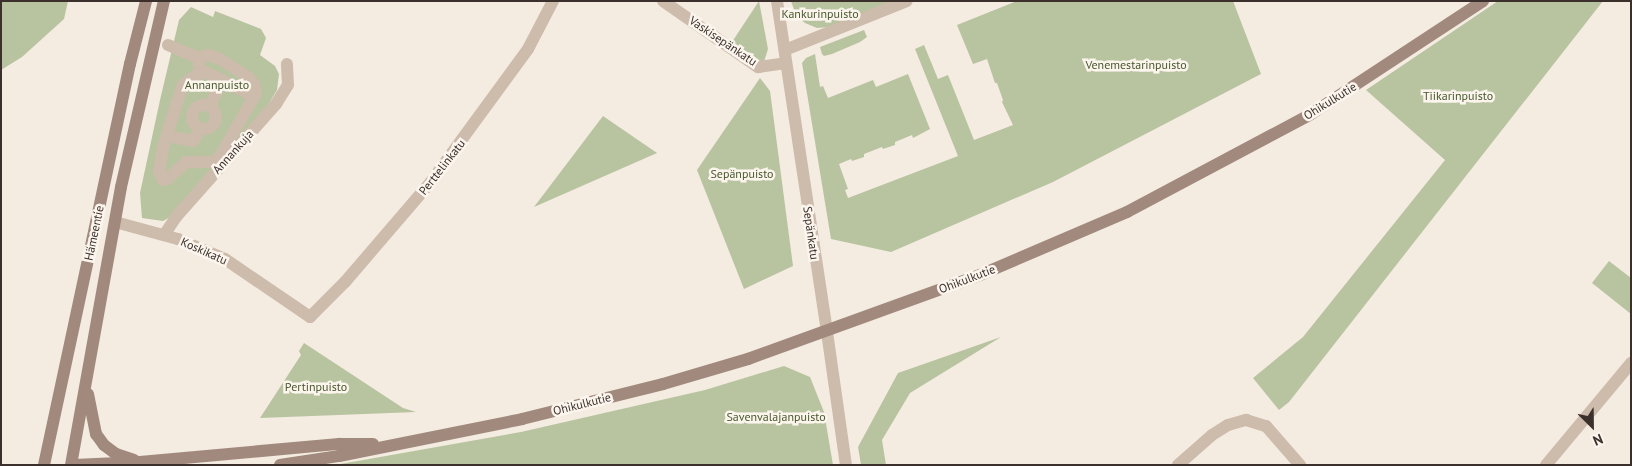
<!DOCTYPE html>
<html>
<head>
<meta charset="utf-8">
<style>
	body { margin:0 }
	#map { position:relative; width:1632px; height:466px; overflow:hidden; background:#f4ebe1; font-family:"PT Sans",sans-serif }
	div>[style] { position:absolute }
	.green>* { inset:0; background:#b8c4a0 }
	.minor>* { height:12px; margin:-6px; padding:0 6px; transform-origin:6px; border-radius:6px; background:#cdbbac }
	.minor>.ring { margin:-6px; padding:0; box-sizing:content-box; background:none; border:12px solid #cdbbac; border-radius:50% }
	.tertiary>* { height:12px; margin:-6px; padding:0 6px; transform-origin:6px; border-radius:6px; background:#cdbbac }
	.secondary>* { height:12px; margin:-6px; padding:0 6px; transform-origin:6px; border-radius:6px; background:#a18a7d }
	span { translate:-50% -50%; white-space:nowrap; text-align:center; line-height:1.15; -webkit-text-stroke:5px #fbf5ee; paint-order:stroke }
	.park-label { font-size:12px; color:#4a5a2e }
	.street-label { font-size:12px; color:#3b302b }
	.frame { position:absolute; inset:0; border:2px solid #3b302b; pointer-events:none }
	.north { position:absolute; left:1567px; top:401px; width:50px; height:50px; -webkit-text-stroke:4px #fbf5ee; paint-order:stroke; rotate:157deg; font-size:14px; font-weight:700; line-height:20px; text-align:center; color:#3b302b }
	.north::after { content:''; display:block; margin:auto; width:18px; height:22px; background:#3b302b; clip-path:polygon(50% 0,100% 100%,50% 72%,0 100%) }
</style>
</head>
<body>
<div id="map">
	<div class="green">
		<i style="clip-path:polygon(1px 1px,68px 1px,64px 19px,22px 57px,1px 70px)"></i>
		<i style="clip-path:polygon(759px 1px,768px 49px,763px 65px,732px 42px)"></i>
		<i style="clip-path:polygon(791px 1px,892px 1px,829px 27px,817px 28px,805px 23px,796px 15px)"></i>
		<i style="clip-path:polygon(1017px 1px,1233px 1px,1261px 74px,1053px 182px,891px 252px,831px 239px,802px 63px,806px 58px,815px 54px,820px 87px,823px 86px,828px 98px,873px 80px,876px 87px,908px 74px,930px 129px,913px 138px,912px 135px,895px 142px,895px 145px,883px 149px,882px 147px,864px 154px,864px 157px,852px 161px,851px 159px,839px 164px,848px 189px,845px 190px,848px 198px,958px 156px,915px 49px,924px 45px,938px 79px,948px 75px,974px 140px,1013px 125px,1002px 102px,1003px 100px,997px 83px,995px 83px,987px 59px,973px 64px,957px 25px)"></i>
		<i style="clip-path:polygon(1498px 1px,1603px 1px,1289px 402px,1279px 410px,1253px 378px,1303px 337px,1445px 160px,1366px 90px)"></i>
		<i style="clip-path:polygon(191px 7px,213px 17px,215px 11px,261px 29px,266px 38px,260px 55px,275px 66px,279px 74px,277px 90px,268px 105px,172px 216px,163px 221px,142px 218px,140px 193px,160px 100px,179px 20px)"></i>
		<i style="clip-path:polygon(864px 30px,867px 37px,860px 42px,832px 54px,824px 56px,822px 54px,820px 47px)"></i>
		<i style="clip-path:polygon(760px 78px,770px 91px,793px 266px,744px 289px,697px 170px)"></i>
		<i style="clip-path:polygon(603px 116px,657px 153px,534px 207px)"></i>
		<i style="clip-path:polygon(1609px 261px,1631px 278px,1631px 314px,1592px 283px)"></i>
		<i style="clip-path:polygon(1001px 337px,910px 393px,882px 440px,886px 465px,861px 465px,858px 447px,898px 373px)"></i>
		<i style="clip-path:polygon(304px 343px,403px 408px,416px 412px,260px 418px,301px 355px,299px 351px)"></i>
		<i style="clip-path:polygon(784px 366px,810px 377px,824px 412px,833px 465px,335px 465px,521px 432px,705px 390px)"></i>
	</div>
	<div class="minor">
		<i style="left:663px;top:1px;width:116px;rotate:34.8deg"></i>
		<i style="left:758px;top:67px;width:28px;rotate:-8deg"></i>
		<i style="left:777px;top:1px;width:335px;rotate:81.4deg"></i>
		<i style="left:168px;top:45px;width:33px;rotate:23deg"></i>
		<i style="left:785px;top:50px;width:131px;rotate:-21.9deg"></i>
		<i style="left:201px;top:73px;width:15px;rotate:-101deg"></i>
		<i style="left:198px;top:58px;width:10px;rotate:-17deg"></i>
		<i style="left:208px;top:55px;width:13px;rotate:18deg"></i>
		<i style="left:220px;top:59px;width:33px;rotate:33deg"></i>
		<i style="left:248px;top:77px;width:9px;rotate:49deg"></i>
		<i style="left:254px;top:84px;width:9px;rotate:77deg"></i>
		<i style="left:256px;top:93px;width:75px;rotate:119.6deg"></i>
		<i style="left:219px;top:158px;width:7px;rotate:146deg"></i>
		<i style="left:213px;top:162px;width:27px;rotate:180deg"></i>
		<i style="left:186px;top:162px;width:25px;rotate:138deg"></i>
		<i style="left:167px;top:179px;width:4px;rotate:166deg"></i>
		<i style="left:163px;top:180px;width:10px;rotate:-114deg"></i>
		<i style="left:159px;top:171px;width:23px;rotate:-80deg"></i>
		<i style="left:163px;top:148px;width:41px;rotate:-72.9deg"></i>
		<i style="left:175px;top:109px;width:25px;rotate:-72deg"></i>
		<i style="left:183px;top:85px;width:16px;rotate:-38deg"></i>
		<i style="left:196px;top:75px;width:9px;rotate:-18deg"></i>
		<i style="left:205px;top:72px;width:17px;rotate:25deg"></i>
		<i style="left:220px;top:79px;width:3px;rotate:72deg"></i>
		<i style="left:221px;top:82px;width:26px;rotate:115deg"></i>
		<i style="left:220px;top:79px;width:30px;rotate:27deg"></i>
		<i style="left:247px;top:93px;width:9px"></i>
		<i class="ring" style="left:192px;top:105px;width:12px;height:12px"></i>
		<i style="left:167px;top:136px;width:26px;rotate:11deg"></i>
		<i style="left:193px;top:141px;width:15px;rotate:-58deg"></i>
		<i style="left:115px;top:222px;width:65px;rotate:15.1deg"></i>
		<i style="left:178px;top:239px;width:51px;rotate:23.1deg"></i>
		<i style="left:225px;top:259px;width:103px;rotate:34.3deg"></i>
		<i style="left:310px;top:317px;width:49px;rotate:-45deg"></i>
		<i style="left:345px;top:282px;width:130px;rotate:-49.4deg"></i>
		<i style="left:430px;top:183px;width:166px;rotate:-53.8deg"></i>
		<i style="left:528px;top:49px;width:54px;rotate:-62.5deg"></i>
		<i style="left:164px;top:235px;width:22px;rotate:-56deg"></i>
		<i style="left:176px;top:217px;width:151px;rotate:-48.5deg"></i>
		<i style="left:276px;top:104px;width:22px;rotate:-58deg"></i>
		<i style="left:288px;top:85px;width:21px;rotate:-93deg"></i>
		<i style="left:1178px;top:465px;width:45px;rotate:-41.4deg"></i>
		<i style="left:1212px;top:435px;width:19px;rotate:-32deg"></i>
		<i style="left:1228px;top:425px;width:19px;rotate:-16deg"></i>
		<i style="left:1246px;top:420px;width:21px;rotate:17deg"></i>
		<i style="left:1266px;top:426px;width:52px;rotate:48.9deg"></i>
		<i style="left:1546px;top:465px;width:133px;rotate:-50.2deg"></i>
	</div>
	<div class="tertiary">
		<i style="left:827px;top:332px;width:134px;rotate:81.9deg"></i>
	</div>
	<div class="secondary">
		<i style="left:88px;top:394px;width:41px;rotate:78.7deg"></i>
		<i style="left:96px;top:434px;width:14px;rotate:54deg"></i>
		<i style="left:104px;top:445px;width:15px;rotate:37deg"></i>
		<i style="left:116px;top:454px;width:19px;rotate:18deg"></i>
		<i style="left:44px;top:465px;width:410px;rotate:-77.9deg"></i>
		<i style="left:130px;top:64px;width:65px;rotate:-75.7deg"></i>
		<i style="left:71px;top:465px;width:282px;rotate:-79.8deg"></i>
		<i style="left:121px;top:187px;width:191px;rotate:-77deg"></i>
		<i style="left:74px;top:465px;width:66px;rotate:-2.6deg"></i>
		<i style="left:140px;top:462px;width:200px;rotate:-5.2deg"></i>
		<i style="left:339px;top:444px;width:34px"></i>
		<i style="left:280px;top:465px;width:60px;rotate:-8.7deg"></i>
		<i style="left:339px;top:456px;width:187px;rotate:-11.4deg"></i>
		<i style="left:522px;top:419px;width:145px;rotate:-13.9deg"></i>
		<i style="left:663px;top:384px;width:89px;rotate:-16.4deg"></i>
		<i style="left:748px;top:359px;width:247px;rotate:-19.9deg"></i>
		<i style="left:980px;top:275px;width:160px;rotate:-23.2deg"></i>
		<i style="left:1127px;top:212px;width:208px;rotate:-28deg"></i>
		<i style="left:1311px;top:114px;width:206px;rotate:-33.3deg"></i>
	</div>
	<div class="park-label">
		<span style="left:820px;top:14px">Kankurinpuisto</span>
		<span style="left:1136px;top:65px">Venemestarinpuisto</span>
		<span style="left:217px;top:85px">Annanpuisto</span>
		<span style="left:1458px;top:96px">Tiikarinpuisto</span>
		<span style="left:742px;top:174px">Sepänpuisto</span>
		<span style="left:316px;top:387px">Pertinpuisto</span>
		<span style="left:776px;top:417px">Savenvalajanpuisto</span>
	</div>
	<div class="street-label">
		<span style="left:723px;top:41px;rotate:34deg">Vaskisepänkatu</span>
		<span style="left:1330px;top:101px;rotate:-32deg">Ohikulkutie</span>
		<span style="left:233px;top:152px;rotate:-48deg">Annankuja</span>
		<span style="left:442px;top:167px;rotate:-52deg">Perttelinkatu</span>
		<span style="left:94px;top:233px;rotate:-78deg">Hämeentie</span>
		<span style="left:811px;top:233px;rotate:82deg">Sepänkatu</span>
		<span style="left:204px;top:251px;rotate:24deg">Koskikatu</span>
		<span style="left:967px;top:279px;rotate:-21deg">Ohikulkutie</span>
		<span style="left:582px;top:404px;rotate:-14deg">Ohikulkutie</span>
	</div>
	<div class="frame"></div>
	<div class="north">N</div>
</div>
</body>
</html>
